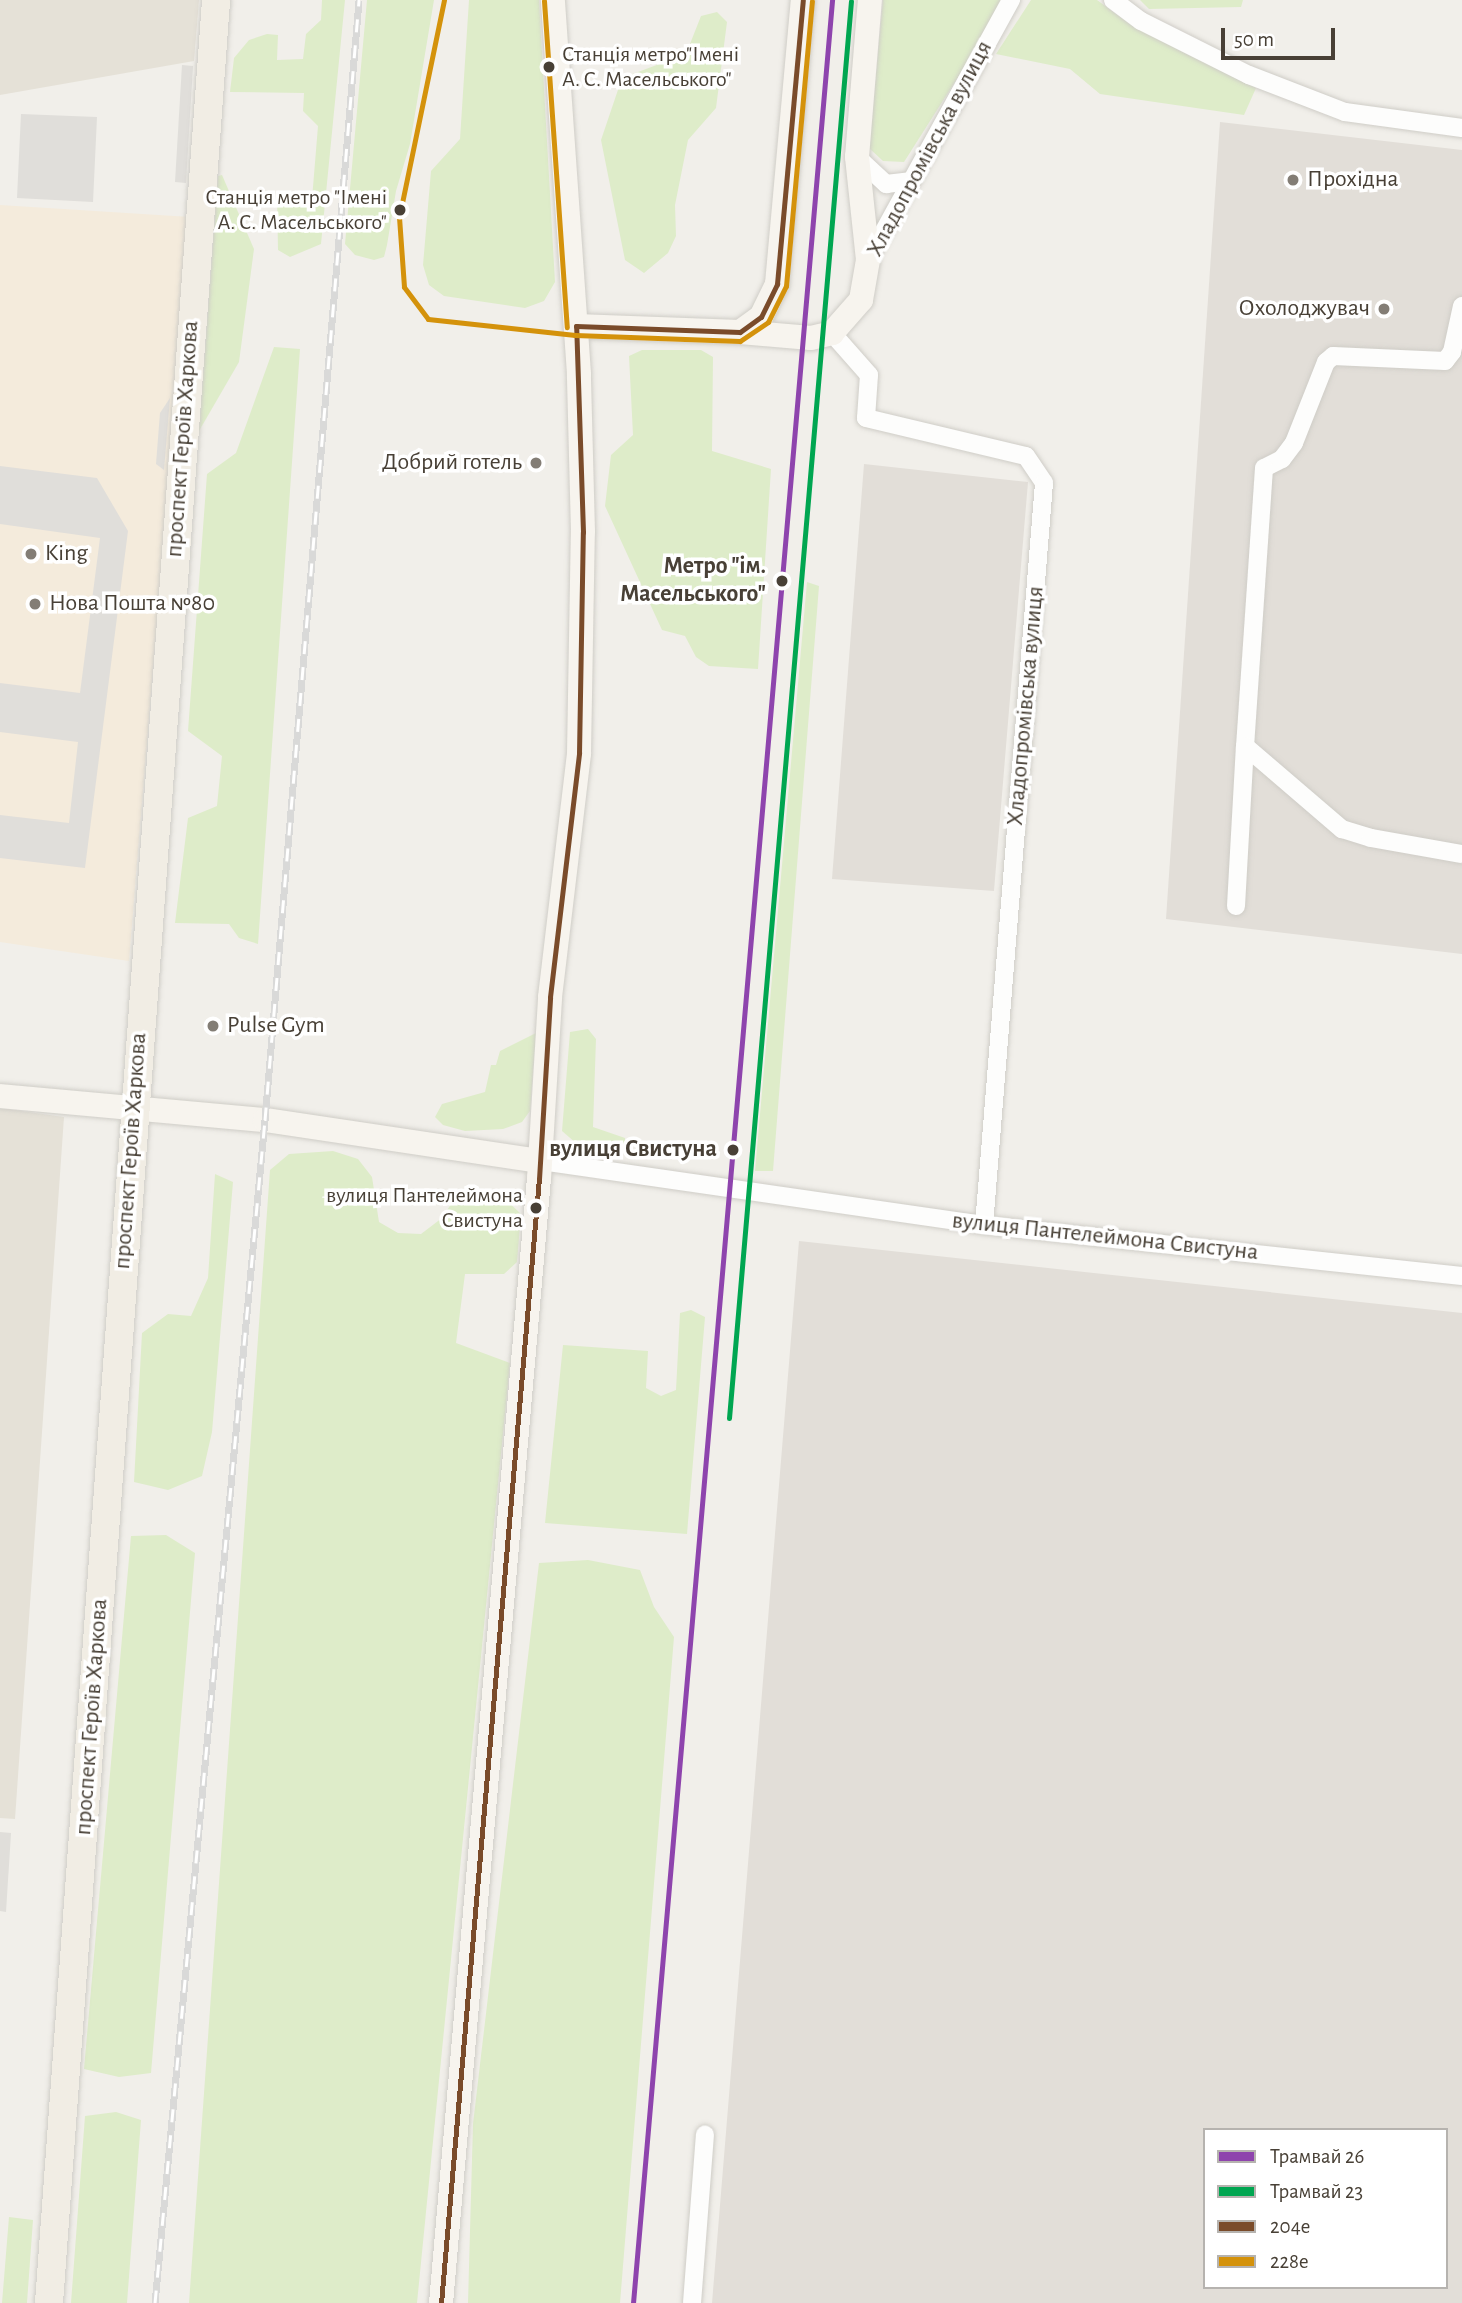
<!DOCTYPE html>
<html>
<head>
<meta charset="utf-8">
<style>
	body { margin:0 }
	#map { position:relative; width:1462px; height:2303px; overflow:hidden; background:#f1efea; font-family:"Alegreya Sans",sans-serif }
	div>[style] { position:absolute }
	.residential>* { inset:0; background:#e5e1d7 }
	.commercial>* { inset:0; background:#f4ebdc }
	.industrial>* { inset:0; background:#e2ded8 }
	.green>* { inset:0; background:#deecc9 }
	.parking>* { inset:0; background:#e0deda }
	.roads { filter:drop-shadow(0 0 2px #cfcdc7) drop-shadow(0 0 2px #cfcdc7) }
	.street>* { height:18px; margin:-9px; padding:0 9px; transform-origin:9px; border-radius:9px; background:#fdfdfc }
	.secondary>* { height:24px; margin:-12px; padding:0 12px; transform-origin:12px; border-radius:12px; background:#f7f4ee }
	.primary>* { height:28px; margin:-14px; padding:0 14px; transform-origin:14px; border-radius:14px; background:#f1ede4 }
	.rail>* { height:7px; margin-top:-3.5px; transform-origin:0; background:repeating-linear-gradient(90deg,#fff 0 13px,#d9d9d8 0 26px); box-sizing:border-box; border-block:2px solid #d9d9d8 }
	.bus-1>* { height:5px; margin:-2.5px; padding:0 2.5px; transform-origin:2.5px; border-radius:2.5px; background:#7a4b2a }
	.bus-2>* { height:5px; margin:-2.5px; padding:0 2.5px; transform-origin:2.5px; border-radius:2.5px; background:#d4920b }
	.tram-1>* { height:5px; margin:-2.5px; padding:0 2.5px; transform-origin:2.5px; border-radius:2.5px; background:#8e44ad }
	.tram-2>* { height:5px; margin:-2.5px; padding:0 2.5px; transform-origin:2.5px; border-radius:2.5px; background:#00a651 }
	.dots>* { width:19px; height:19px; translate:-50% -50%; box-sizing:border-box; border:4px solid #fff; border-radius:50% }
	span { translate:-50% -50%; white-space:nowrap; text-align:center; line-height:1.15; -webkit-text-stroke:7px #fff; paint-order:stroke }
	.bus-label { font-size:22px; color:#484036 }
	.left { translate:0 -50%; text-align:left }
	.right { translate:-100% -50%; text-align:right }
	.street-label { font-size:24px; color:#484036 }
	.poi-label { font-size:24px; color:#484036 }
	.stop-label { font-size:24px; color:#484036; font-weight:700 }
	.legend { position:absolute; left:1203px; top:2128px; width:245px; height:161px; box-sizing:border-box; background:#fff; border:2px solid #b6b3af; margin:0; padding:9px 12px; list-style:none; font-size:21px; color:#484036 }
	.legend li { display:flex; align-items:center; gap:14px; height:35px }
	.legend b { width:35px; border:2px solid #b6b3af }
	.scale { position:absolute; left:1221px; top:28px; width:114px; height:32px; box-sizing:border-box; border:4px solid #484036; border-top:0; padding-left:9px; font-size:21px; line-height:24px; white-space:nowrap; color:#484036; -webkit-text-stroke:5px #fff; paint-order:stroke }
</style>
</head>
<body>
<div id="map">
	<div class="residential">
		<i style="clip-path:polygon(0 0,199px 0,194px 61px,0 95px)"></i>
		<i style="clip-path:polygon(0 1108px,64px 1117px,15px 1819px,0 1818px)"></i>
	</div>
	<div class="commercial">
		<i style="clip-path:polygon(0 205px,190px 217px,129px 961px,0 942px)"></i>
	</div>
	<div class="industrial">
		<i style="clip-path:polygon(1220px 122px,1462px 150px,1462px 954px,1166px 919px)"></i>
		<i style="clip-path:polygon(864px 464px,1028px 482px,994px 891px,832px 879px)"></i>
		<i style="clip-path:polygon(evenodd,799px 1241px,1462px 1313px,1462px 2303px,712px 2303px,799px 1241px,1205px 2130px,1446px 2130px,1446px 2287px,1205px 2287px,1205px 2130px)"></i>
	</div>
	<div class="green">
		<i style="clip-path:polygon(322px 0,345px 0,321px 244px,290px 257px,278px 250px,277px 196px,312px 199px,318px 126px,303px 111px,304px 93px,230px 92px,234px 58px,249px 40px,267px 34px,278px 35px,277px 60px,303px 59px,306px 34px,321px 20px)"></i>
		<i style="clip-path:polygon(367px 0,434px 0,410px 144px,396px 191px,387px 245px,384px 257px,374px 260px,355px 255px,345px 244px)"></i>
		<i style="clip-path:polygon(469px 0,539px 0,555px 282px,544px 301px,525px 308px,444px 296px,429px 285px,423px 265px,431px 171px,460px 139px)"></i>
		<i style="clip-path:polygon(883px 0,1007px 0,904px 162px,883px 161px,869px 148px)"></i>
		<i style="clip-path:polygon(1031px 0,1097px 0,1131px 25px,1256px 88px,1244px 115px,1100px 94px,1070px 69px,996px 54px)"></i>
		<i style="clip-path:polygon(1140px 0,1243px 0,1241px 7px,1149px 9px)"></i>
		<i style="clip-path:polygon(717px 12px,727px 22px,716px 108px,688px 140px,675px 205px,676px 236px,668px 253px,644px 273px,625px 260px,601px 140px,622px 78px,686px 54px,701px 16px)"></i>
		<i style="clip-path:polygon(222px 175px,254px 249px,239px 362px,199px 431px,218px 176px)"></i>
		<i style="clip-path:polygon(274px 347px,300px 349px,258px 944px,239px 938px,229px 924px,175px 923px,188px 818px,217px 806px,222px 756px,188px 731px,207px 474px,236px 453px)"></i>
		<i style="clip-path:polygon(642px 350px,701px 350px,713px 357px,712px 451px,771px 469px,758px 669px,709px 666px,696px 657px,685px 636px,662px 630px,605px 506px,611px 455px,633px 435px,629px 356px)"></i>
		<i style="clip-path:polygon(807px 582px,819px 586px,773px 1171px,755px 1171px)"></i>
		<i style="clip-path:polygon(588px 1029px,596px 1039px,593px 1127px,625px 1138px,625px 1149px,612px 1155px,584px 1150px,562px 1131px,570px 1032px)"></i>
		<i style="clip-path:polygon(536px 1033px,530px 1111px,522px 1122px,503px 1129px,465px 1131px,443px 1125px,435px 1117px,442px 1104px,485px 1092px,491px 1065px,496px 1065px,500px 1051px)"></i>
		<i style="clip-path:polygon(333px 1151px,358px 1159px,372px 1177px,379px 1222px,398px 1233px,421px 1234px,442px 1218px,453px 1201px,470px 1194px,506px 1200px,521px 1214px,517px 1262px,504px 1274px,465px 1274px,456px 1343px,510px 1363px,417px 2303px,189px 2303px,270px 1170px,289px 1154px)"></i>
		<i style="clip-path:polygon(215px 1174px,233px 1182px,212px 1432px,202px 1476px,168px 1490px,134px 1482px,142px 1333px,168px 1314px,191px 1316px,208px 1278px)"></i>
		<i style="clip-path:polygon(691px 1310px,705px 1317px,687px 1534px,545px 1523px,563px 1345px,648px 1351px,646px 1388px,661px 1396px,676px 1390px,680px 1313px)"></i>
		<i style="clip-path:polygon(166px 1535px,195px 1553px,151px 2073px,119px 2077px,84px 2069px,131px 1536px)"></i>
		<i style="clip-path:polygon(588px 1560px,640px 1570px,654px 1607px,674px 1637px,620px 2303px,468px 2303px,473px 2124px,539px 1563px)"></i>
		<i style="clip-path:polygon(116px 2112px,141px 2120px,127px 2303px,71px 2303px,85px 2116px)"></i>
		<i style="clip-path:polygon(9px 2217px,33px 2220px,27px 2303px,2px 2303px)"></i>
	</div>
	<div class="parking">
		<i style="clip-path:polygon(182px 65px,193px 66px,186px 183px,175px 182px)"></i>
		<i style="clip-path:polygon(21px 114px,97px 117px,93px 202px,17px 198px)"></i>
		<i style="clip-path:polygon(170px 398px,164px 470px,156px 464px,160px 413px)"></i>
		<i style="clip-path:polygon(0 466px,97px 478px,128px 531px,85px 868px,0 858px,0 815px,69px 823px,78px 742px,0 732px,0 683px,80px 693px,100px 538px,0 524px)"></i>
		<i style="clip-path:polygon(0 1832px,11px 1833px,6px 1912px,0 1911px)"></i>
	</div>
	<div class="roads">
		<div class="street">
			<i style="left:1113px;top:0;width:35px;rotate:37deg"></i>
			<i style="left:1141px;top:21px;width:121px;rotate:26.6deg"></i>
			<i style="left:1249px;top:75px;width:103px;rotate:21.1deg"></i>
			<i style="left:1345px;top:112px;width:118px;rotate:7.8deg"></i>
			<i style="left:857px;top:157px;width:40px;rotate:43deg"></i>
			<i style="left:886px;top:184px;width:24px;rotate:-7deg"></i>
			<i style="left:868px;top:260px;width:297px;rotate:-61.2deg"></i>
			<i style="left:1462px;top:306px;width:47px;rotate:102.3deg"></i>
			<i style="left:1452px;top:352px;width:11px;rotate:128deg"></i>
			<i style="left:1445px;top:361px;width:112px;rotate:-177.4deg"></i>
			<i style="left:1333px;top:356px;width:9px;rotate:139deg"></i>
			<i style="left:1326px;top:362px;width:87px;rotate:111.6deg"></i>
			<i style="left:1294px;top:443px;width:20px;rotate:127deg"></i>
			<i style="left:1282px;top:459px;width:20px;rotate:153deg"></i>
			<i style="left:1264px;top:468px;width:279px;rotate:93.9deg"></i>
			<i style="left:1245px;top:746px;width:128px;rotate:40.6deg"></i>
			<i style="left:1342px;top:829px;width:30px;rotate:17deg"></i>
			<i style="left:1371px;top:838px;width:92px;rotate:10deg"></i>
			<i style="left:832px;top:333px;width:56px;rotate:48.6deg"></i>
			<i style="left:869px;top:375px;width:43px;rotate:94deg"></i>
			<i style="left:866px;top:418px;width:164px;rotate:13.4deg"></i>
			<i style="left:1026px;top:456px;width:32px;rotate:56deg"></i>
			<i style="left:1044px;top:483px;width:744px;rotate:94.62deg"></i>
			<i style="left:1236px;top:906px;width:160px;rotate:-86.8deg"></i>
			<i style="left:540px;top:1161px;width:449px;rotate:8.2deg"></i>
			<i style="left:984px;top:1225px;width:481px;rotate:6.1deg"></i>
			<i style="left:692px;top:2303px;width:169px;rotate:-85.6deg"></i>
		</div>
		<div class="secondary">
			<i style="left:576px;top:326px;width:164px;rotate:2.1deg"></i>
			<i style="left:740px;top:332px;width:26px;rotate:-36deg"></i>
			<i style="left:761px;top:317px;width:37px;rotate:-64deg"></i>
			<i style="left:777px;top:284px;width:285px;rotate:-84.8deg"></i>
			<i style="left:740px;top:332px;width:71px;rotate:4.8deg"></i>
			<i style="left:811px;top:338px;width:22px;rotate:-13deg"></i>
			<i style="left:832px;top:333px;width:44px;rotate:-48.7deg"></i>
			<i style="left:861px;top:300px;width:41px;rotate:-80.1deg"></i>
			<i style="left:868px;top:260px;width:104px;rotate:-96.1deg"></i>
			<i style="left:857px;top:157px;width:158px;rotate:-85.3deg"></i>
			<i style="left:0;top:1096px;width:266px;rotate:5.2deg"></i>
			<i style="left:265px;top:1120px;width:278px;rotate:8.5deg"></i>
			<i style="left:441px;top:2303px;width:1128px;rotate:-85.02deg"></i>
			<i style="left:539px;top:1179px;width:182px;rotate:-86.5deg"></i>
			<i style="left:550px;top:997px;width:246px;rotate:-83.2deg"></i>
			<i style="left:579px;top:753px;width:221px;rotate:-89deg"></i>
			<i style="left:583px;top:532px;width:158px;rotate:-91.5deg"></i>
			<i style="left:579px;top:374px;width:375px;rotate:-94deg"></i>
		</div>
		<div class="primary">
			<i style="left:49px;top:2303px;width:2309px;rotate:-85.85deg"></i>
		</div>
	</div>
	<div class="rail">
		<i style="left:155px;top:2303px;width:1188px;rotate:-84.69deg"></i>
		<i style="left:265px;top:1120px;width:1124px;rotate:-85.2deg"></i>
	</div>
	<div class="bus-1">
		<i style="left:576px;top:326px;width:164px;rotate:2.1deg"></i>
		<i style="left:740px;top:332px;width:26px;rotate:-36deg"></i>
		<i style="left:761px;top:317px;width:37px;rotate:-64deg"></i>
		<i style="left:777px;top:284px;width:285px;rotate:-84.8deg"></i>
		<i style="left:441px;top:2303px;width:1128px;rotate:-85.02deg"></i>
		<i style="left:539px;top:1179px;width:182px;rotate:-86.5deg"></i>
		<i style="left:550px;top:997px;width:246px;rotate:-83.2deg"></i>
		<i style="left:579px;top:753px;width:221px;rotate:-89deg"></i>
		<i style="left:583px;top:532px;width:206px;rotate:-91.9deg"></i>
	</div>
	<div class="bus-2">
		<i style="left:444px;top:0;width:222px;rotate:101.7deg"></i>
		<i style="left:399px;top:217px;width:70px;rotate:85.9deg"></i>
		<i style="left:404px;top:287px;width:40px;rotate:53deg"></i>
		<i style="left:428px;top:319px;width:148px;rotate:6.2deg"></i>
		<i style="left:575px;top:335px;width:165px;rotate:2.1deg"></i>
		<i style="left:740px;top:341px;width:34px;rotate:-34deg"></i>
		<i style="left:768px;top:322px;width:40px;rotate:-63.4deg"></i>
		<i style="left:786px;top:286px;width:286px;rotate:-84.8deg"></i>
		<i style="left:544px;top:1px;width:327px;rotate:86deg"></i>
	</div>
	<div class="tram-1">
		<i style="left:633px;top:2303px;width:2312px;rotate:-85.06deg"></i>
	</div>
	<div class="tram-2">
		<i style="left:729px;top:1418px;width:1422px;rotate:-85.08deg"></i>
	</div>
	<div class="dots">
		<i style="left:549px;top:67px;background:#484036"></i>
		<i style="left:1293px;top:180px;background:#837d75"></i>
		<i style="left:400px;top:210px;background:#484036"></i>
		<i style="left:1384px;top:309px;background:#837d75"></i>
		<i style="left:536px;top:463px;background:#837d75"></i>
		<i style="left:31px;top:554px;background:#837d75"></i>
		<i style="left:782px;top:581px;background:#484036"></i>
		<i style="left:35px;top:604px;background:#837d75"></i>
		<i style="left:213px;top:1026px;background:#837d75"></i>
		<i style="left:733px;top:1150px;background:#484036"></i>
		<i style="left:536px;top:1208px;background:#484036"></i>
	</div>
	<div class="bus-label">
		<span class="left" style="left:562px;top:67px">Станція метро"Імені<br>А. С. Масельського"</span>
		<span class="right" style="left:387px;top:210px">Станція метро "Імені<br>А. С. Масельського"</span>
		<span class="right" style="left:523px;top:1208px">вулиця Пантелеймона<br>Свистуна</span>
	</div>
	<div class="street-label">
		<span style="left:930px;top:149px;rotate:-62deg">Хладопромівська вулиця</span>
		<span style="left:183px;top:439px;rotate:-86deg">проспект Героїв Харкова</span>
		<span style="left:1026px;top:706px;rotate:-85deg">Хладопромівська вулиця</span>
		<span style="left:131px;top:1151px;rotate:-86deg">проспект Героїв Харкова</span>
		<span style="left:1105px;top:1237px;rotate:6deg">вулиця Пантелеймона Свистуна</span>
		<span style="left:92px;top:1717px;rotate:-86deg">проспект Героїв Харкова</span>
	</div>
	<div class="poi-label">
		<span class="left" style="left:1307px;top:180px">Прохідна</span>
		<span class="right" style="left:1370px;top:309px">Охолоджувач</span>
		<span class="right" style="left:522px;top:463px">Добрий готель</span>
		<span class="left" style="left:45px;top:554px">King</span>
		<span class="left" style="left:49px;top:604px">Нова Пошта №80</span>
		<span class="left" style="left:227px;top:1026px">Pulse Gym</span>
	</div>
	<div class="stop-label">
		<span class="right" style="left:766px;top:581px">Метро "ім.<br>Масельського"</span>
		<span class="right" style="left:717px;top:1150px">вулиця Свистуна</span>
	</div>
	<ul class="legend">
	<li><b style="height:9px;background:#8e44ad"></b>Трамвай 26</li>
	<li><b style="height:9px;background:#00a651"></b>Трамвай 23</li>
	<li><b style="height:9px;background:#7a4b2a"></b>204е</li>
	<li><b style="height:9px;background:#d4920b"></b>228е</li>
	</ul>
	<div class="scale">50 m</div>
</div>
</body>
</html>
